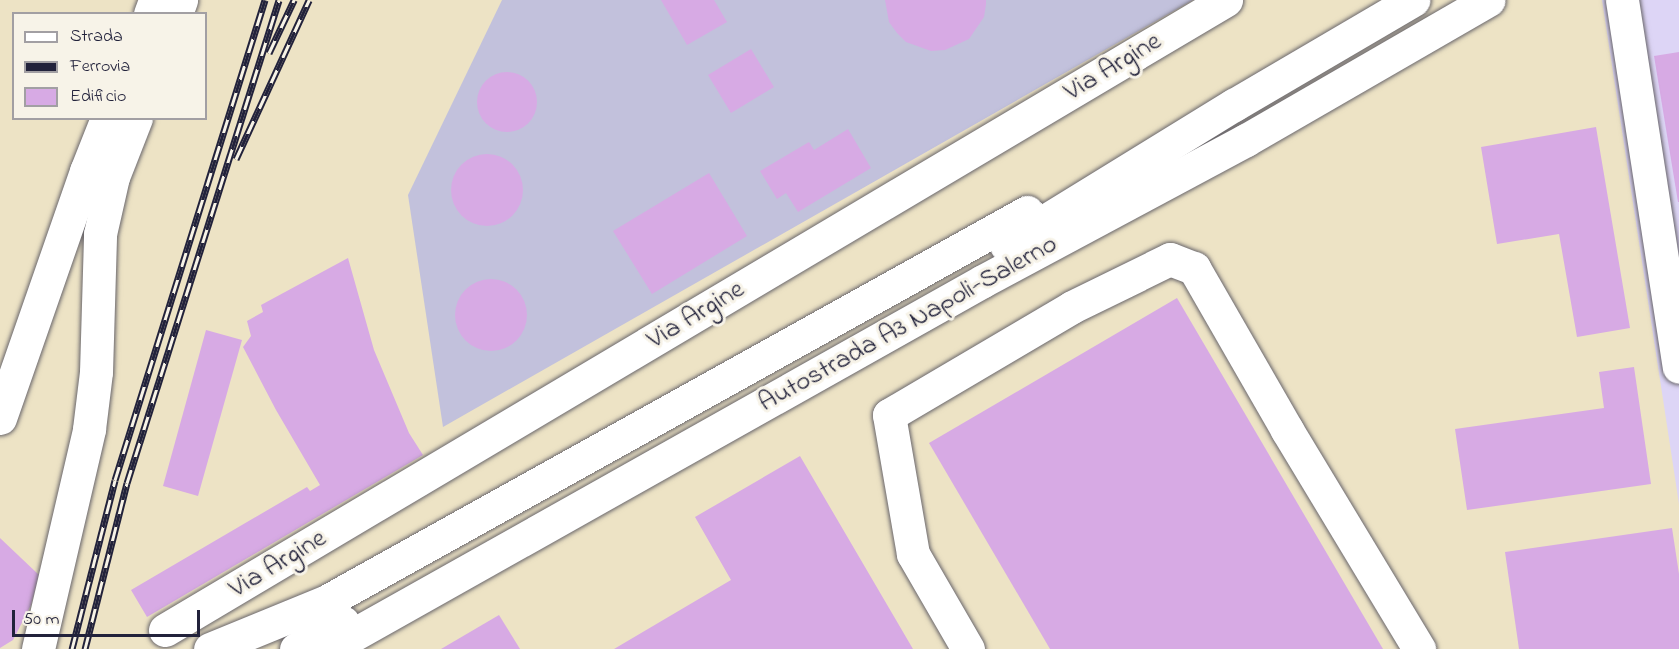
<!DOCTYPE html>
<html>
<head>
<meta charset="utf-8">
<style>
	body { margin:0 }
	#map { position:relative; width:1679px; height:649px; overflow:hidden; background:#ede3c5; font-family:"Indie Flower",sans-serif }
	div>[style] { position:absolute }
	.built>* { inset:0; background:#ddd5f6 }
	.industrial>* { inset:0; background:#c2c1dc }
	.building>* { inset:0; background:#d7aae4 }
	.round { border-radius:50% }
	.roads { filter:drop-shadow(0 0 2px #69666b) drop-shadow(0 0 2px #69666b) }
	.minor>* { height:33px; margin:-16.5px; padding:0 16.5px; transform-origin:16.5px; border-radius:16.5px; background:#fff }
	.highway>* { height:33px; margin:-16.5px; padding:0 16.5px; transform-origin:16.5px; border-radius:16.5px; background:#fff }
	.rail>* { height:7px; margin-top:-3.5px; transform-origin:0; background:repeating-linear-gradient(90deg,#f7f3e8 0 14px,#22223b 0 28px); box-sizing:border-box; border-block:2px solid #22223b }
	span { translate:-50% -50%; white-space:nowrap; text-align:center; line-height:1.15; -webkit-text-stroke:6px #f7f3e8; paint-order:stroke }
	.street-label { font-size:27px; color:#22223b }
	.legend { position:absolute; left:12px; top:12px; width:195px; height:108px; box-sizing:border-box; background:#f7f3e8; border:2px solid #a29fa3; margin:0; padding:8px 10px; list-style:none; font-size:18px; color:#22223b }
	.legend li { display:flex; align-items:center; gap:12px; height:30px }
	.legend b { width:30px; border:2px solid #a29fa3 }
	.scale { position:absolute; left:12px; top:610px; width:188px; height:27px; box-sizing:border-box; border:3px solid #22223b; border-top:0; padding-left:8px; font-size:18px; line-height:21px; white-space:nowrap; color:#22223b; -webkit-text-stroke:4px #f7f3e8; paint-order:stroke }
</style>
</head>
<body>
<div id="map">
	<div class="built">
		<i style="clip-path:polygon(1602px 0,1679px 0,1679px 504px)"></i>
	</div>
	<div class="industrial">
		<i style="clip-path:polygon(502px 0,1193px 0,443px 427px,408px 195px)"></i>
	</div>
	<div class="building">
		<i style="clip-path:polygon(661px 0,714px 0,727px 22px,687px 45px)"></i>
		<i style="clip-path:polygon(885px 0,986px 0,986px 4px,984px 17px,969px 39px,945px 50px,931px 51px,906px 42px,897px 33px,889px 22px)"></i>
		<i style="clip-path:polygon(751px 49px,774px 87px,731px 113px,708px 75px)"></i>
		<i style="clip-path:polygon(1679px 52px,1679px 202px,1678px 202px,1654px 56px)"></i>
		<i class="round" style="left:477px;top:72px;width:60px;height:60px"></i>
		<i style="clip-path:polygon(1596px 127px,1630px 328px,1577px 337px,1559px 234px,1497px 244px,1481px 147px)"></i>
		<i style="clip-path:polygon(848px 129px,871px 168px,798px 212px,786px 193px,777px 199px,760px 171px,809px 142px,814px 150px)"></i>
		<i class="round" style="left:451px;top:154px;width:72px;height:72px"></i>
		<i style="clip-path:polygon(709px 173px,747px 236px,652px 294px,613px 231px)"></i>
		<i style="clip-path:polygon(348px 258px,374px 350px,409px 433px,423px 455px,147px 617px,131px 590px,307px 487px,310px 491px,320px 485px,276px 410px,243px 347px,251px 336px,247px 321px,263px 312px,261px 305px)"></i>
		<i class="round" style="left:455px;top:279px;width:72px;height:72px"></i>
		<i style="clip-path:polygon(1177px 298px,1383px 649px,1050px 649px,929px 443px)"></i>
		<i style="clip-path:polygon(206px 330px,242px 340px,198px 496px,163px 486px)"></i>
		<i style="clip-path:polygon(1634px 367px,1651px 484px,1467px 510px,1455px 429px,1604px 408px,1599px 372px)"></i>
		<i style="clip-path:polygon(800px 456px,913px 649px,614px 649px,731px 580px,695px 517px)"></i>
		<i style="clip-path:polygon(1672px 528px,1679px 574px,1679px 649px,1519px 649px,1505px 552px)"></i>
		<i style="clip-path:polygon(0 538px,39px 575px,31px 605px,13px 640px,0 648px)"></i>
		<i style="clip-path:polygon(499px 615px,520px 649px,441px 649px)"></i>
	</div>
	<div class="roads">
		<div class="minor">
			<i style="left:1622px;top:0;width:371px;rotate:81.2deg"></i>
			<i style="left:150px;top:14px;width:15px;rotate:-70deg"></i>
			<i style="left:176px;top:14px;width:15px;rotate:-70deg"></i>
			<i style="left:0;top:418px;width:262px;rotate:-70.8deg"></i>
			<i style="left:86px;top:171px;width:57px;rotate:-68.4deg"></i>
			<i style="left:165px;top:630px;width:1234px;rotate:-30.7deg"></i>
			<i style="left:38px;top:649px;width:226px;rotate:-76.9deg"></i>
			<i style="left:89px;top:429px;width:57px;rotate:-83deg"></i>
			<i style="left:96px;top:372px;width:138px;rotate:-88.3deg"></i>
			<i style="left:100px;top:234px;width:58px;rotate:-77.2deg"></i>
			<i style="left:113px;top:177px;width:63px;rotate:-68.7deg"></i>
			<i style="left:968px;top:649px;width:110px;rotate:-120.1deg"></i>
			<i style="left:913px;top:554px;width:141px;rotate:-99.8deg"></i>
			<i style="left:889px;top:415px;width:212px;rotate:-30.5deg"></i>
			<i style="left:1072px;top:307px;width:109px;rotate:-26.1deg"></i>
			<i style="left:1170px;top:259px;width:26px;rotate:21deg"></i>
			<i style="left:1194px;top:268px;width:187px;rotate:60.1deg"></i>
			<i style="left:1287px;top:430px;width:256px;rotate:58.9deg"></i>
		</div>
		<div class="highway">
			<i style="left:1006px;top:245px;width:268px;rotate:-31.6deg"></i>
			<i style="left:1234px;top:105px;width:208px;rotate:-30.4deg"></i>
			<i style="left:210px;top:649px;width:126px;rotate:-22.3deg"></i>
			<i style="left:327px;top:601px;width:801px;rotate:-29.06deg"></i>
			<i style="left:296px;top:649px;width:54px;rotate:-29.9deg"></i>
			<i style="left:328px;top:649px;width:751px;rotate:-29.33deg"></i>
			<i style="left:983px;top:281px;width:298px;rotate:-28.2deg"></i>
			<i style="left:1246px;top:140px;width:280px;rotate:-30deg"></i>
		</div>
	</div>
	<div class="rail">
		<i style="left:269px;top:53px;width:59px;rotate:-64.7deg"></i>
		<i style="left:236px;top:159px;width:175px;rotate:-65.3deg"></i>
		<i style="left:72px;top:649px;width:174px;rotate:-75.7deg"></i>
		<i style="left:115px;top:480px;width:503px;rotate:-72.65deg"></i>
		<i style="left:85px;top:649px;width:171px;rotate:-75.8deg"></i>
		<i style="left:127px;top:483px;width:506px;rotate:-72.53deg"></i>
	</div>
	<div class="street-label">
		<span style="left:1113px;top:67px;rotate:-31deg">Via Argine</span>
		<span style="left:696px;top:315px;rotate:-31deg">Via Argine</span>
		<span style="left:908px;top:324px;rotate:-29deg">Autostrada A3 Napoli-Salerno</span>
		<span style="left:278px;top:564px;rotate:-31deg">Via Argine</span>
	</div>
	<ul class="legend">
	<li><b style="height:8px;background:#fff"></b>Strada</li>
	<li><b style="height:8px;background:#22223b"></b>Ferrovia</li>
	<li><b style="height:16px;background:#d7aae4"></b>Edificio</li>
	</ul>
	<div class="scale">50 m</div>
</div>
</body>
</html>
